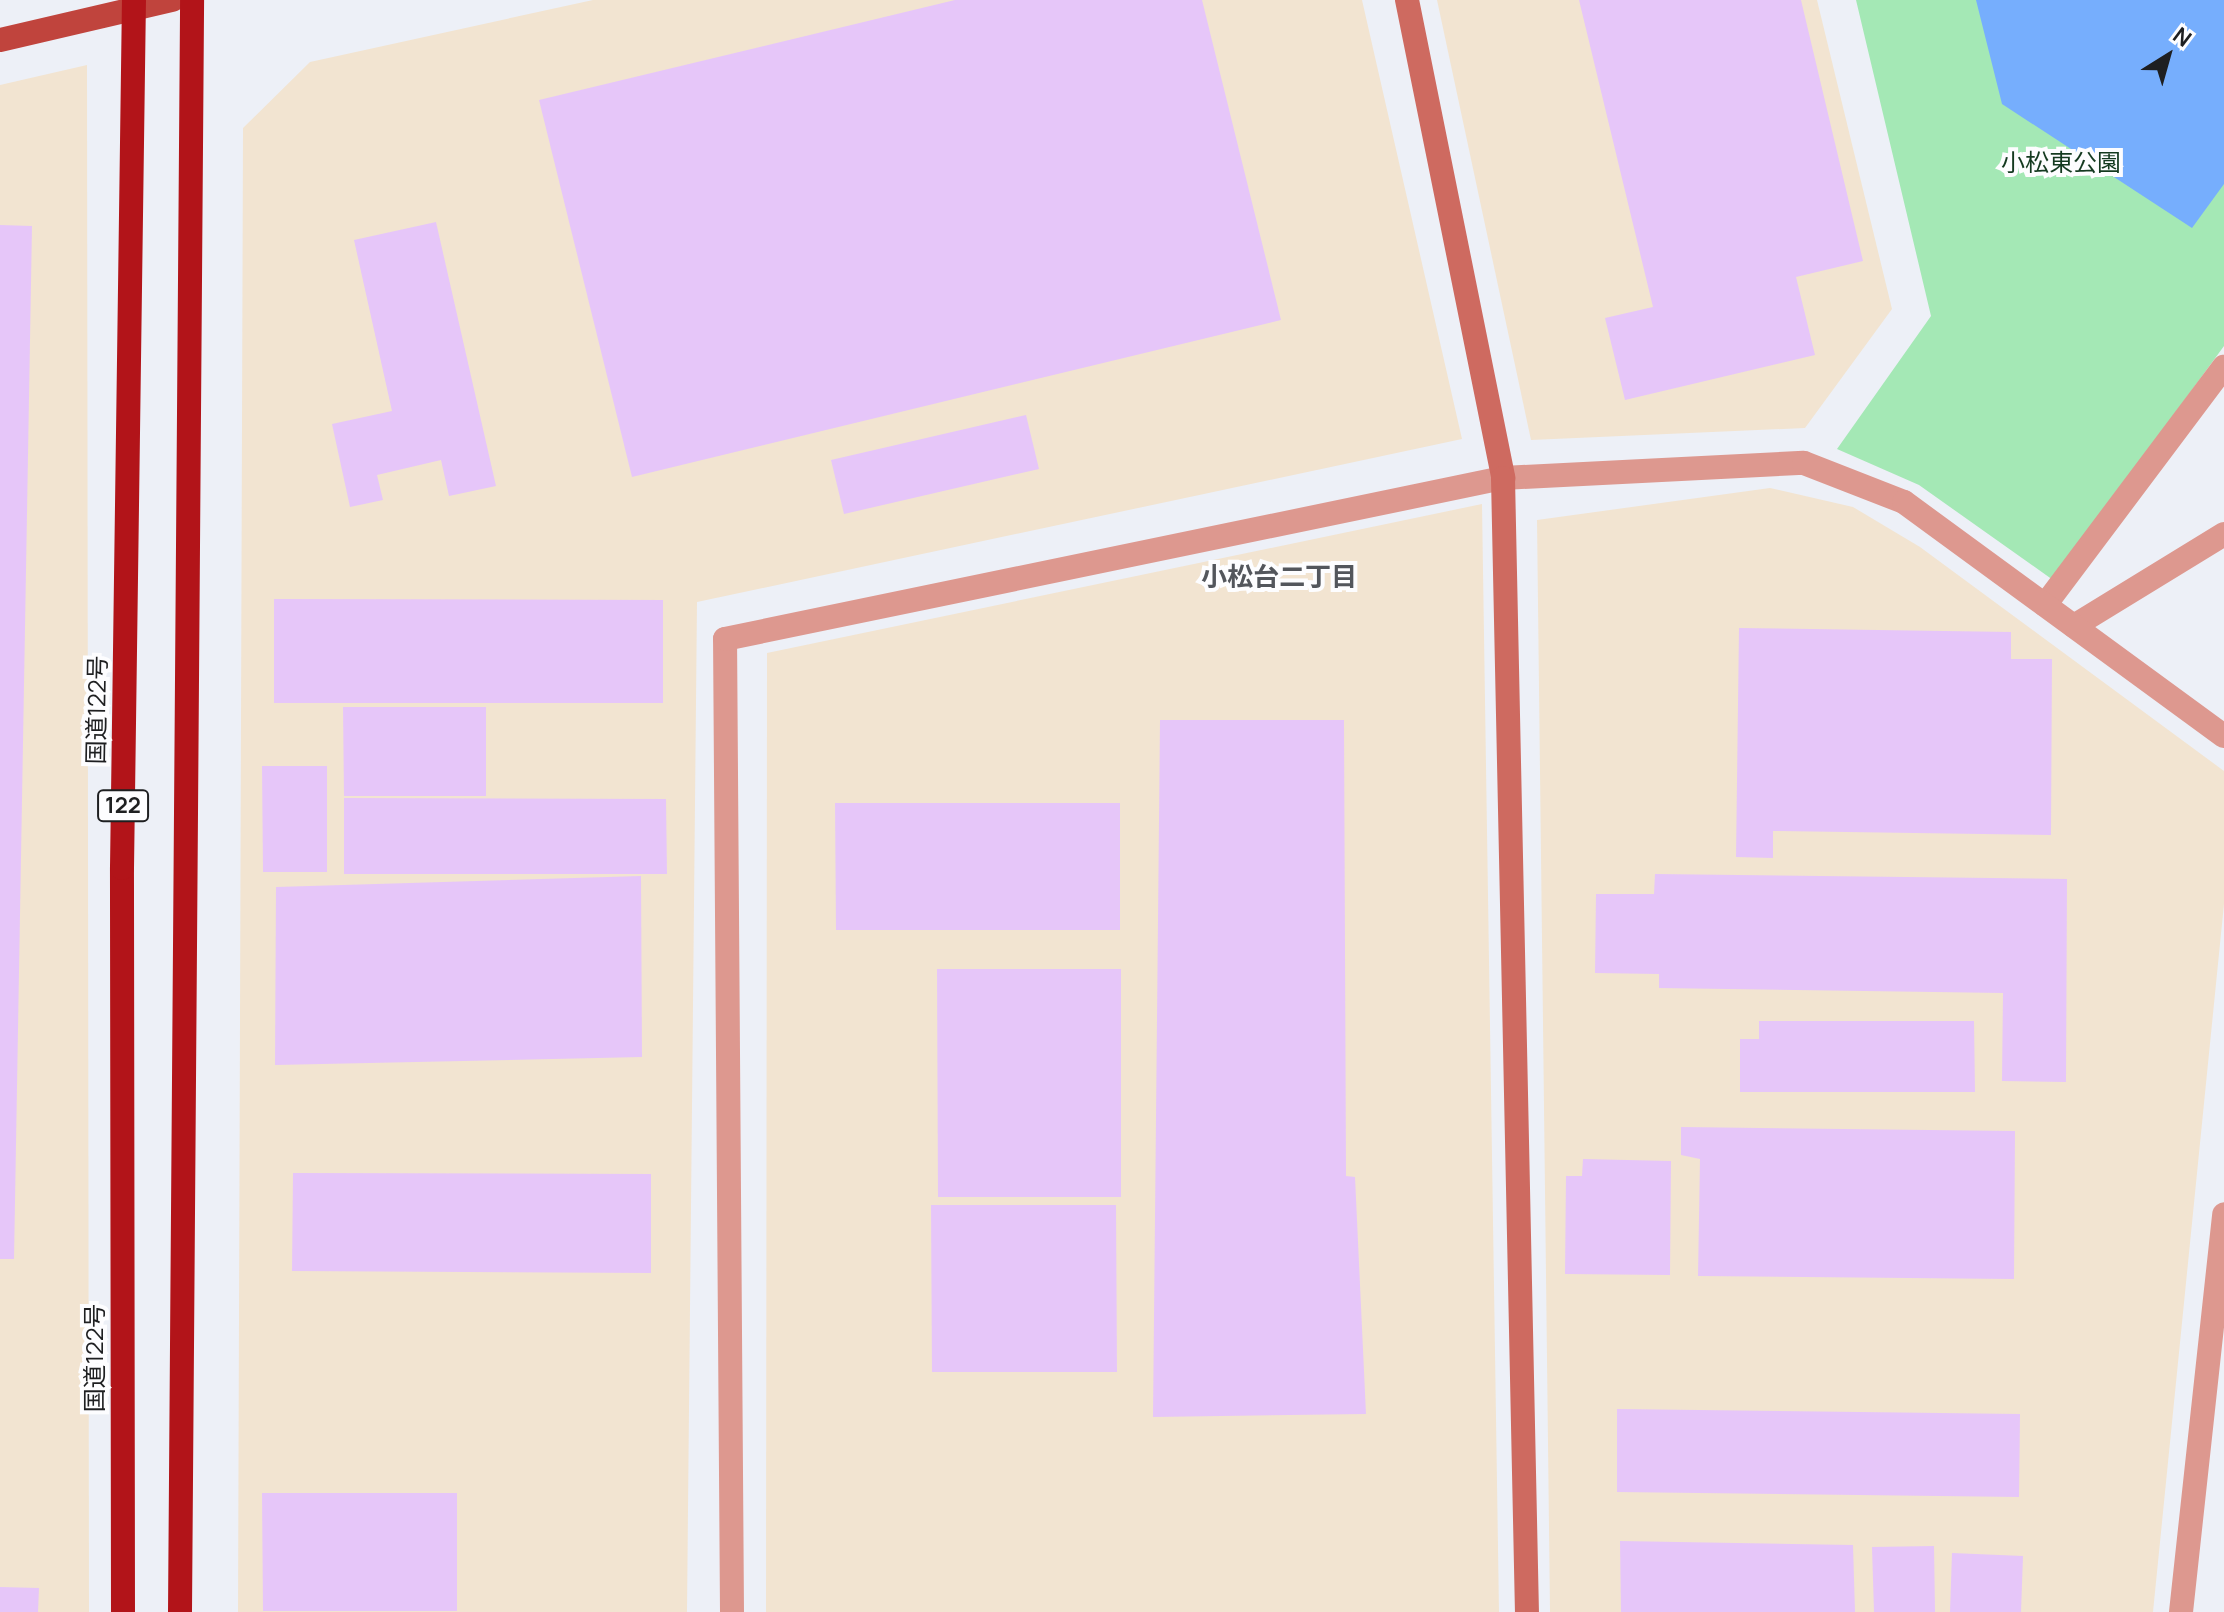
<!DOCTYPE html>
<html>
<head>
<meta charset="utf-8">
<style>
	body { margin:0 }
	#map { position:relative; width:2224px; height:1612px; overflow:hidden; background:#edf0f7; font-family:Manrope,"Noto Sans JP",sans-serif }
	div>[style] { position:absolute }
	.industrial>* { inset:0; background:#f2e4d1 }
	.green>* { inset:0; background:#a4e8b5 }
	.water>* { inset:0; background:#76aefd }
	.building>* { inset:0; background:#e6c6f9 }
	.street>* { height:24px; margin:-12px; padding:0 12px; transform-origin:12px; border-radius:12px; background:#dd988f }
	.secondary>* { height:24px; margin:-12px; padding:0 12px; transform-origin:12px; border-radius:12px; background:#ce6a60 }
	.primary>* { height:24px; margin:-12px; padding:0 12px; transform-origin:12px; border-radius:12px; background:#c0443d }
	.highway>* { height:24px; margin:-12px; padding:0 12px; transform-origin:12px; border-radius:12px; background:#b21419 }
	span { translate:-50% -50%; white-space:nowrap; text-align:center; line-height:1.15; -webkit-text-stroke:8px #fdfdff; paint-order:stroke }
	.shield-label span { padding:2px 6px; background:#fdfdff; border:2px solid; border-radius:6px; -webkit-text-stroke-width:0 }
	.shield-label { font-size:22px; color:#1e1f21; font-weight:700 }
	.park-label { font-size:24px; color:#143a20 }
	.street-label { font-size:24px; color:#1e1f21 }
	.neighbourhood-label { font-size:26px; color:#53565c; font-weight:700 }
	.north { position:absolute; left:2128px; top:16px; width:80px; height:80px; -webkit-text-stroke:6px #fdfdff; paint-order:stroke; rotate:37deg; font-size:22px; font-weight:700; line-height:32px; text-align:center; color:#1e1f21 }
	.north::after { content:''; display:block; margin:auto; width:28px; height:36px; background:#1e1f21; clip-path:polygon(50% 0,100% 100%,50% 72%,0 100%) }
</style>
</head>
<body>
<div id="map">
	<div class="industrial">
		<i style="clip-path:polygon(593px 0,1362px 0,1462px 439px,697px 602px,687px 1612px,238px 1612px,243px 128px,310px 62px)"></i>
		<i style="clip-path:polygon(1437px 0,1817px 0,1892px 309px,1805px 428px,1531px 440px)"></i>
		<i style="clip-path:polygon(87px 65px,89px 1612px,0 1612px,0 85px)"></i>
		<i style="clip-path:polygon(1770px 488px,1853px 507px,1920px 547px,2224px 771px,2224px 904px,2153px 1612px,1550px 1612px,1537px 520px)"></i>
		<i style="clip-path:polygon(1482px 504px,1499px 1612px,766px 1612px,767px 653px)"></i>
	</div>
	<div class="green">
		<i style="clip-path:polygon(1856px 0,2224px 0,2224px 346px,2053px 580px,1919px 485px,1837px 449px,1931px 316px)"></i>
	</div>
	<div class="water">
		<i style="clip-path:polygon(1976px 0,2224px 0,2224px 184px,2192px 228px,2002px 104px)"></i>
	</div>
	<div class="building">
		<i style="clip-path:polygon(955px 0,1202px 0,1281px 320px,632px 477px,539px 100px)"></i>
		<i style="clip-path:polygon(1579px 0,1801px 0,1863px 261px,1796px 277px,1815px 355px,1625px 400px,1605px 318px,1653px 307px)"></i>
		<i style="clip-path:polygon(436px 222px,496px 486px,449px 496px,441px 460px,377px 475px,383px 500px,350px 507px,332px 424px,392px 411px,354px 240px)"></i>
		<i style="clip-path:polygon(0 225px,32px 226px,14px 1259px,0 1259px)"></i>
		<i style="clip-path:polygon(1026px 415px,1039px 469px,844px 514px,831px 460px)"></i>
		<i style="clip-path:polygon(274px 599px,663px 600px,663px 703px,274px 703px)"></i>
		<i style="clip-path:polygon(1739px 628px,2011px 632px,2011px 659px,2052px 659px,2051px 835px,1773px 831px,1773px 858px,1736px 857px)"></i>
		<i style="clip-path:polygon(343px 707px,486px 707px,486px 796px,344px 796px)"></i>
		<i style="clip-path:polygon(1160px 720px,1344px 720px,1346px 1176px,1355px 1177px,1366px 1414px,1153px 1417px)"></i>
		<i style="clip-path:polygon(262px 766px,327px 766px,327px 872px,263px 872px)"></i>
		<i style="clip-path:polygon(344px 798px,666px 799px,667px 874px,344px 874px)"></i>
		<i style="clip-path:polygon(835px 803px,1120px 803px,1120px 930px,836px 930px)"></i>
		<i style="clip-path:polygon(1655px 874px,2067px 879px,2066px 1082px,2002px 1081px,2003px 993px,1659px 988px,1659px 974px,1595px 973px,1596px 894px,1654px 894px)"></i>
		<i style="clip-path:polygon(641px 876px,642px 1057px,275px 1065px,276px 887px)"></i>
		<i style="clip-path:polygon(937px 969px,1121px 969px,1121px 1197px,938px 1197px)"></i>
		<i style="clip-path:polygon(1759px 1021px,1974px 1021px,1975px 1092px,1740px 1092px,1740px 1039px,1759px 1039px)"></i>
		<i style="clip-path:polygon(1681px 1127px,2015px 1131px,2014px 1279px,1698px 1276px,1700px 1159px,1681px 1155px)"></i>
		<i style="clip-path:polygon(1583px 1159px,1671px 1161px,1670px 1275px,1565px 1274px,1566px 1176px,1582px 1176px)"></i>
		<i style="clip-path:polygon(293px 1173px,651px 1174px,651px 1273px,292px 1271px)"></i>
		<i style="clip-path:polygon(931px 1205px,1116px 1205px,1117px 1372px,932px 1372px)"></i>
		<i style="clip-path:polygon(1617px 1409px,2020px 1414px,2019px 1497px,1617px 1492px)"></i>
		<i style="clip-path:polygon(262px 1493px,457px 1493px,457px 1611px,263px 1611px)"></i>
		<i style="clip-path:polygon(1620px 1541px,1853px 1545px,1855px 1612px,1621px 1612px)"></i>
		<i style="clip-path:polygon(1934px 1546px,1935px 1612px,1874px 1612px,1872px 1547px)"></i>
		<i style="clip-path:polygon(1952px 1553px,2023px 1556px,2021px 1612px,1950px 1612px)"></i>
		<i style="clip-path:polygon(0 1587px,39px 1588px,38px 1612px,0 1612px)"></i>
	</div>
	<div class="street">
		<i style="left:2045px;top:605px;width:298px;rotate:-53.1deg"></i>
		<i style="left:2074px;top:626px;width:176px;rotate:-31.5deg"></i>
		<i style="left:732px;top:1612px;width:973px;rotate:-90.41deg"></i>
		<i style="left:725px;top:639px;width:794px;rotate:-11.69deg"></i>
		<i style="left:1503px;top:478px;width:301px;rotate:-2.9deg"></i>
		<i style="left:1804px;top:463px;width:107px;rotate:21.3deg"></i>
		<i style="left:1904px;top:502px;width:396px;rotate:36.2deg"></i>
		<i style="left:2181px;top:1612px;width:400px;rotate:-83.8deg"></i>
	</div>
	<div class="secondary">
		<i style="left:1407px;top:0;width:488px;rotate:78.6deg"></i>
		<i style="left:1503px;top:478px;width:1134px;rotate:88.79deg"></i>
	</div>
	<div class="primary">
		<i style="left:0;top:40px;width:177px;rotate:-13.1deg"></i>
	</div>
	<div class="highway">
		<i style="left:123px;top:1612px;width:744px;rotate:-90.08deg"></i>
		<i style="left:122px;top:868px;width:868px;rotate:-89.21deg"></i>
		<i style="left:180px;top:1612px;width:1612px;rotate:-89.57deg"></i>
	</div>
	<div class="shield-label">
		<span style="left:123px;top:806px">122</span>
	</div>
	<div class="park-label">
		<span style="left:2061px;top:162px">小松東公園</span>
	</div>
	<div class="street-label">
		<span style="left:96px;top:710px;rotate:-89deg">国道122号</span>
		<span style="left:94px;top:1358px;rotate:-90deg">国道122号</span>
	</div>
	<div class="neighbourhood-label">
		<span style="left:1279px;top:577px">小松台二丁目</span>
	</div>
	<div class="north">N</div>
</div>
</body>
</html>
